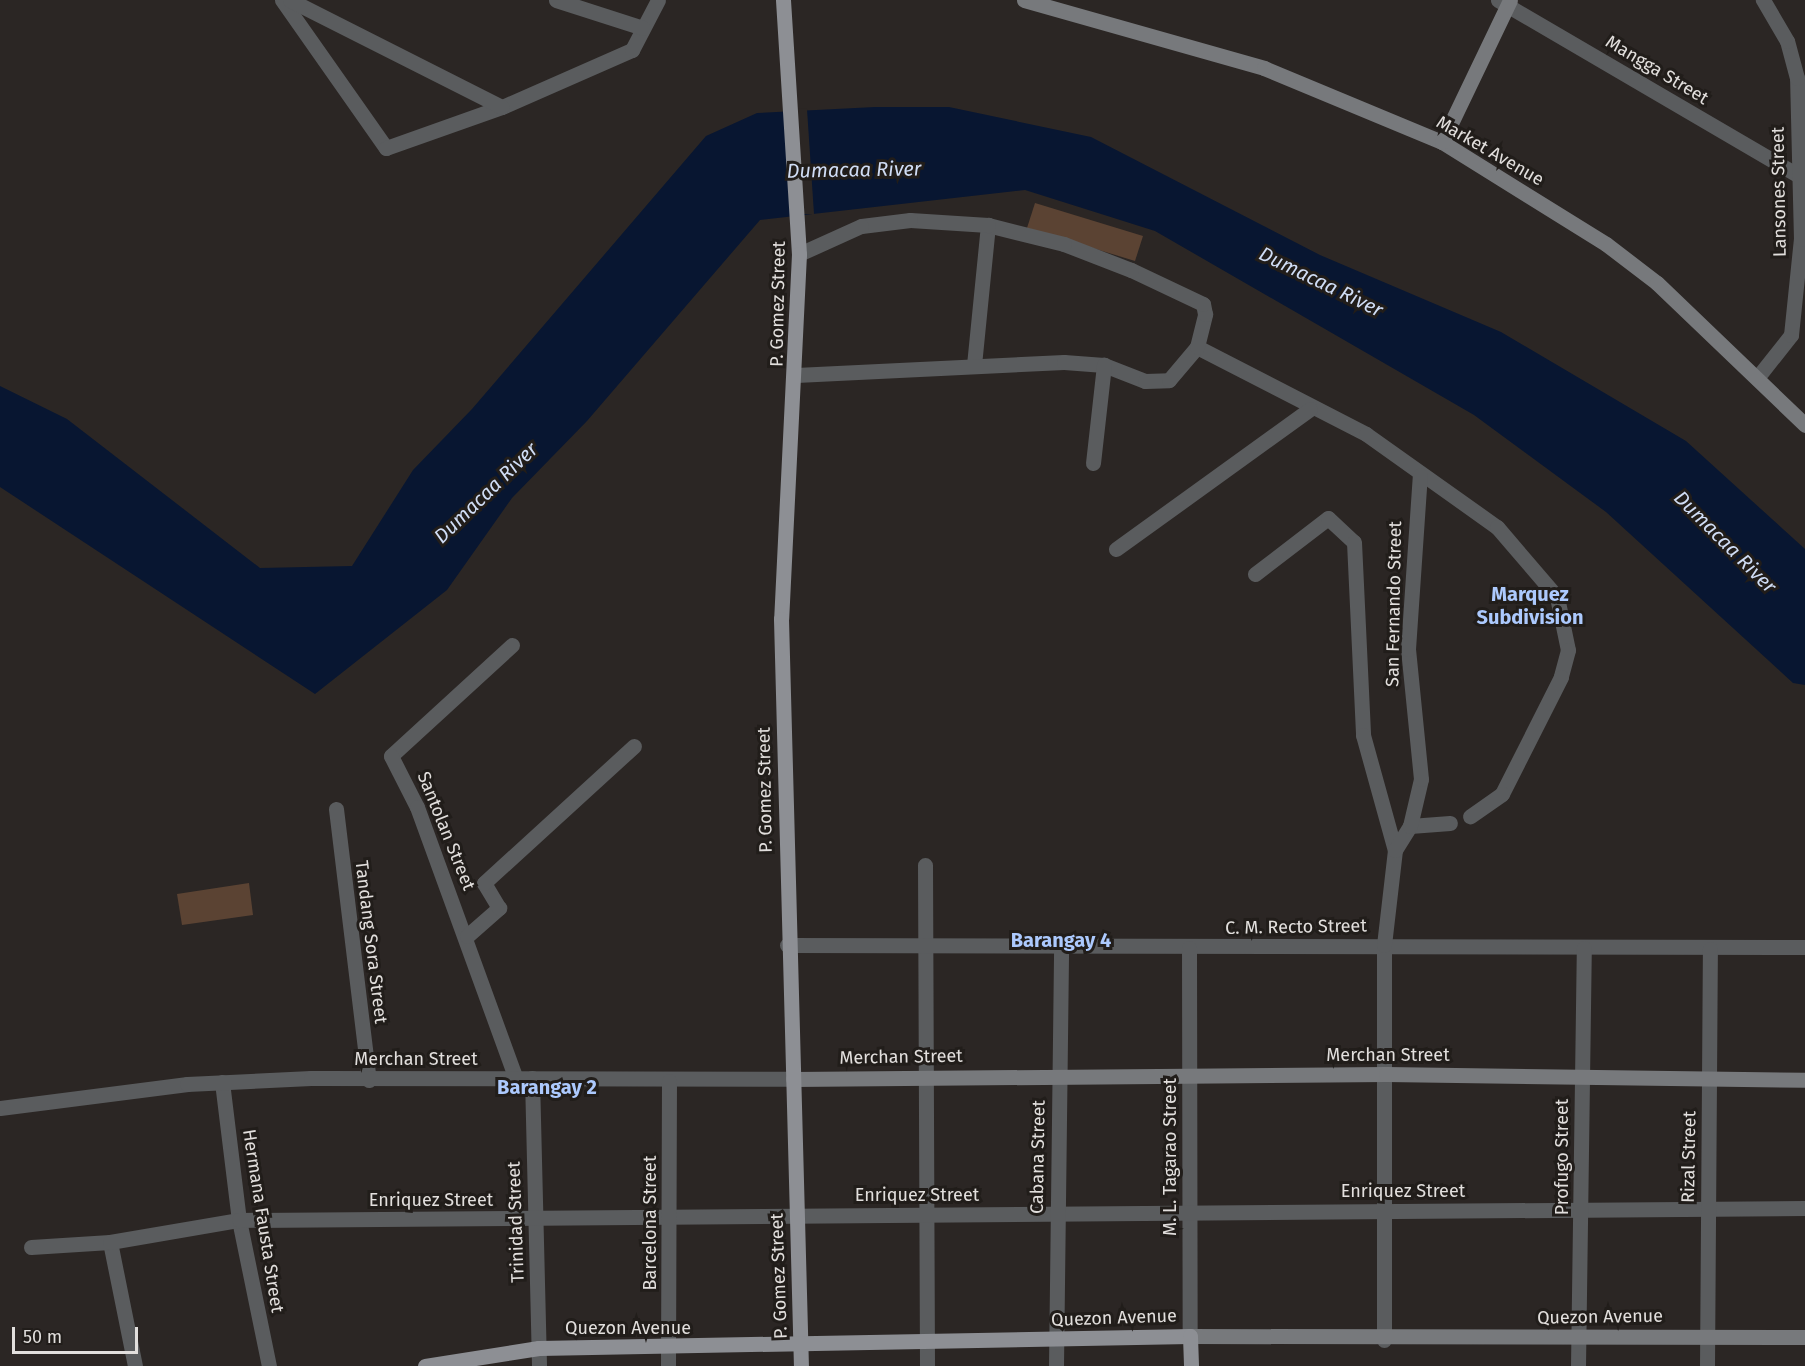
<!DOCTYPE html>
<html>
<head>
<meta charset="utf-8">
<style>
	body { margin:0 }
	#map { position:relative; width:1805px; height:1366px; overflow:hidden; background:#2b2624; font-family:"Fira Sans",sans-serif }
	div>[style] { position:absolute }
	.green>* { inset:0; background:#5b4333 }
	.water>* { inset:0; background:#081631 }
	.pier>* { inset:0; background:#2b2624 }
	.street>* { height:15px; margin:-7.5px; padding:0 7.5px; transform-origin:7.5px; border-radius:7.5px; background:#5a5c5e }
	.secondary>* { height:15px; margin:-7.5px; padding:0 7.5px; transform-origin:7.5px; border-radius:7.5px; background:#77797c }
	.primary>* { height:15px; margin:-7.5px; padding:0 7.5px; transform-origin:7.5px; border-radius:7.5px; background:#8d8f94 }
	span { translate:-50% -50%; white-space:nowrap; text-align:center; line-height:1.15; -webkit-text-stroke:6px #211d1a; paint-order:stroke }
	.street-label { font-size:18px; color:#e2dfdd }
	.water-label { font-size:20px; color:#d0ddf5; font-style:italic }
	.neighbourhood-label { font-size:20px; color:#acc9fd; font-weight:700 }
	.scale { position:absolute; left:12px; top:1327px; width:126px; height:27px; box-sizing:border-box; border:3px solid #e2dfdd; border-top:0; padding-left:8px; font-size:18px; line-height:21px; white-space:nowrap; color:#e2dfdd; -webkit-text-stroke:4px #211d1a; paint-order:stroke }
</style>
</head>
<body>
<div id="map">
	<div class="green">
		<i style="clip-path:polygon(1035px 203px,1143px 236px,1135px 261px,1027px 228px)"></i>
		<i style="clip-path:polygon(249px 883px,253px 915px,182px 925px,177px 894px)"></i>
	</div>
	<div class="water">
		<i style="clip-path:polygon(875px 107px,949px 107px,1091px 137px,1320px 255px,1501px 332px,1686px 441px,1805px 549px,1805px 685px,1793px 683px,1606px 512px,1474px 415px,1155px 231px,1025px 190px,760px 220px,587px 421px,512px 498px,447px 590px,315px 694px,0 487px,0 386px,67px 419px,260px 568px,352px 566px,413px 470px,472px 409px,706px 136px,757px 113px)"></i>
	</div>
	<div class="pier">
		<i style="clip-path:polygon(787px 108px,807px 109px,814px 214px,798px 214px)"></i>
	</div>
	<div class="street">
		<i style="left:282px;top:0;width:181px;rotate:54.9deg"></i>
		<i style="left:386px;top:148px;width:123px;rotate:-19.5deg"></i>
		<i style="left:502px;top:107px;width:142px;rotate:-23.7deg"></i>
		<i style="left:632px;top:50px;width:56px;rotate:-62.5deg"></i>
		<i style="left:290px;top:0;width:237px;rotate:26.8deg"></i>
		<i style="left:556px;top:0;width:91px;rotate:17.8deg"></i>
		<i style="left:1498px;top:0;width:345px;rotate:30.3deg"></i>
		<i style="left:1197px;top:347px;width:190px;rotate:27.2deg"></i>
		<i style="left:1366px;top:434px;width:161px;rotate:35.4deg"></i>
		<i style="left:1497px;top:527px;width:92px;rotate:49.4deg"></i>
		<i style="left:1557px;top:597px;width:54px;rotate:78.3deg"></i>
		<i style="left:1568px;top:650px;width:28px;rotate:105deg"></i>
		<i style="left:1561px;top:677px;width:131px;rotate:116.8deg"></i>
		<i style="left:1502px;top:794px;width:39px;rotate:145deg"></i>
		<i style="left:974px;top:365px;width:141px;rotate:-84.3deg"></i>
		<i style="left:796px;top:375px;width:268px;rotate:-2.8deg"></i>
		<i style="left:1064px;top:362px;width:40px;rotate:4.3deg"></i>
		<i style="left:1104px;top:365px;width:44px;rotate:21.3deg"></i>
		<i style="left:1145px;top:381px;width:24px;rotate:-2deg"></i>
		<i style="left:1169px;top:380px;width:43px;rotate:-49.7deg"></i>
		<i style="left:1197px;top:347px;width:34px;rotate:-76deg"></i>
		<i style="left:1205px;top:314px;width:10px;rotate:-101deg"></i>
		<i style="left:1203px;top:304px;width:80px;rotate:-154.7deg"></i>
		<i style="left:1131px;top:270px;width:72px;rotate:-158.8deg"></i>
		<i style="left:1064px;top:244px;width:78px;rotate:-166deg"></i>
		<i style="left:988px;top:225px;width:78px;rotate:-176.3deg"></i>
		<i style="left:910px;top:220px;width:49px;rotate:173deg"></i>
		<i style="left:861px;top:226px;width:68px;rotate:155.7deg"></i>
		<i style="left:1757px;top:378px;width:55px;rotate:-51.7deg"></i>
		<i style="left:1791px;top:335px;width:97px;rotate:-84.1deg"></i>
		<i style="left:1801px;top:239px;width:161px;rotate:-91.4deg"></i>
		<i style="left:1797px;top:78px;width:38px;rotate:-105deg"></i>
		<i style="left:1787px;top:41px;width:48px;rotate:-120.3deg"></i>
		<i style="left:1093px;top:463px;width:99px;rotate:-83.6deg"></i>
		<i style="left:1116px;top:549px;width:239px;rotate:-35.8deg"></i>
		<i style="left:1255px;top:574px;width:92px;rotate:-37.5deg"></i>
		<i style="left:1328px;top:518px;width:35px;rotate:43deg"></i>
		<i style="left:1354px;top:542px;width:193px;rotate:87.3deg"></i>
		<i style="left:1363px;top:735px;width:119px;rotate:74.5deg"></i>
		<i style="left:512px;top:645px;width:164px;rotate:137.5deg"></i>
		<i style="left:391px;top:756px;width:57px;rotate:63deg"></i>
		<i style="left:417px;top:807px;width:289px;rotate:70deg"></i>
		<i style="left:336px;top:809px;width:273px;rotate:83.1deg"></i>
		<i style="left:1410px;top:826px;width:40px;rotate:-4.3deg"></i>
		<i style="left:925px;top:865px;width:501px;rotate:89.77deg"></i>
		<i style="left:467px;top:936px;width:43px;rotate:-41.2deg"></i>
		<i style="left:499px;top:908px;width:29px;rotate:-121deg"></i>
		<i style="left:484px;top:883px;width:203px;rotate:-42.4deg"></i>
		<i style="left:787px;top:945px;width:1018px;rotate:0.11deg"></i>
		<i style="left:1189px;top:948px;width:388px;rotate:89.9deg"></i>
		<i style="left:532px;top:1078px;width:288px;rotate:88.6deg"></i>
		<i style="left:222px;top:1082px;width:139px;rotate:83deg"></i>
		<i style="left:239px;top:1220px;width:149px;rotate:78.4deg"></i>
		<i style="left:0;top:1108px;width:189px;rotate:-7.3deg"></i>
		<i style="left:187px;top:1084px;width:124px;rotate:-2.8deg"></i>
		<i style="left:311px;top:1078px;width:482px;rotate:0.1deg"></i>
		<i style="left:110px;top:1242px;width:126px;rotate:78.6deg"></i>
		<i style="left:31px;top:1247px;width:79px;rotate:-3.6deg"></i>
		<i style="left:110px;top:1242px;width:131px;rotate:-9.7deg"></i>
		<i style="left:239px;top:1220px;width:1566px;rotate:-0.44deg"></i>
		<i style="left:1384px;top:1340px;width:395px;rotate:-90deg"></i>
		<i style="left:1384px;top:945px;width:96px;rotate:-83.4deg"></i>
		<i style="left:1395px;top:850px;width:28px;rotate:-58deg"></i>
		<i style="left:1410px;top:826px;width:48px;rotate:-76.8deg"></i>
		<i style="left:1421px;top:779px;width:131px;rotate:-95.7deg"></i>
		<i style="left:1408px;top:649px;width:174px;rotate:-86.1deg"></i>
		<i style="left:668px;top:1366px;width:285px;rotate:-89.8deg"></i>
		<i style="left:1056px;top:1366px;width:418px;rotate:-89.3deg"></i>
		<i style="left:1578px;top:1366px;width:418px;rotate:-89.2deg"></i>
		<i style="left:1707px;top:1366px;width:417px;rotate:-89.6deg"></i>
	</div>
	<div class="secondary">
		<i style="left:1024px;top:0;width:249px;rotate:15.8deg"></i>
		<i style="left:1264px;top:68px;width:193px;rotate:22.6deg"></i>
		<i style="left:1442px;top:142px;width:193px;rotate:31.9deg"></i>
		<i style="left:1606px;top:244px;width:64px;rotate:37.4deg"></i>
		<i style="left:1657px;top:283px;width:205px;rotate:43.8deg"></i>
		<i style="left:1442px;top:142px;width:157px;rotate:-64.4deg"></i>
		<i style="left:793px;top:1079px;width:593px;rotate:-0.48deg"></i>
		<i style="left:1386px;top:1074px;width:419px;rotate:0.8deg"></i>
		<i style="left:1190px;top:1336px;width:615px;rotate:0.09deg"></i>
	</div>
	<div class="primary">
		<i style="left:783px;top:0;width:255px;rotate:86.4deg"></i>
		<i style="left:799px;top:254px;width:365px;rotate:92.8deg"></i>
		<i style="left:781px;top:619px;width:747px;rotate:88.47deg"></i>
		<i style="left:425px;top:1366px;width:115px;rotate:-9deg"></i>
		<i style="left:539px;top:1348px;width:651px;rotate:-1.06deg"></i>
		<i style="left:1190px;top:1336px;width:30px;rotate:88deg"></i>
	</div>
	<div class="street-label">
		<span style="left:1657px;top:70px;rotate:31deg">Mangga Street</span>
		<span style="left:1490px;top:151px;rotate:30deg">Market Avenue</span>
		<span style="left:1779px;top:192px;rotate:-91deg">Lansones Street</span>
		<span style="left:778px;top:304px;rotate:-89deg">P. Gomez Street</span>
		<span style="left:1394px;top:604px;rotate:-89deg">San Fernando Street</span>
		<span style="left:765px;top:790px;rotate:-91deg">P. Gomez Street</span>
		<span style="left:446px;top:831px;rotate:68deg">Santolan Street</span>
		<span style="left:1296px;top:927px;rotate:-1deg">C. M. Recto Street</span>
		<span style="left:371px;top:942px;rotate:83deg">Tandang Sora Street</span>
		<span style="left:1388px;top:1055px">Merchan Street</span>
		<span style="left:901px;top:1057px;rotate:-1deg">Merchan Street</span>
		<span style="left:416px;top:1059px">Merchan Street</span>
		<span style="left:1038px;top:1157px;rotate:-89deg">Cabana Street</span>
		<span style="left:1170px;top:1157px;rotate:-90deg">M. L. Tagarao Street</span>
		<span style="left:1562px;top:1157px;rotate:-90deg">Profugo Street</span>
		<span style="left:1689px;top:1157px;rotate:-89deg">Rizal Street</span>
		<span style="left:1403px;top:1191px">Enriquez Street</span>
		<span style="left:917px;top:1195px">Enriquez Street</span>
		<span style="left:431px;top:1200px">Enriquez Street</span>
		<span style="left:263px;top:1221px;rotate:81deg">Hermana Fausta Street</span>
		<span style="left:516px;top:1222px;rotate:-92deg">Trinidad Street</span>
		<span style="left:650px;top:1223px;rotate:-90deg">Barcelona Street</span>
		<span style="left:779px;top:1276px;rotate:-92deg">P. Gomez Street</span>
		<span style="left:1600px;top:1317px;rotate:-1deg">Quezon Avenue</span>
		<span style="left:1114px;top:1318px;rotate:-2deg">Quezon Avenue</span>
		<span style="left:628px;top:1328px">Quezon Avenue</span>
	</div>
	<div class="water-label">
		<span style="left:854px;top:170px;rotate:-1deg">Dumacaa River</span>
		<span style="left:1321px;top:282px;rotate:26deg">Dumacaa River</span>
		<span style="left:486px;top:493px;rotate:-44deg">Dumacaa River</span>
		<span style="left:1725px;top:542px;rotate:45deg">Dumacaa River</span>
	</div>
	<div class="neighbourhood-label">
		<span style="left:1530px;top:606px">Marquez<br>Subdivision</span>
		<span style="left:1061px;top:940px">Barangay 4</span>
		<span style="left:547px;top:1087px">Barangay 2</span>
	</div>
	<div class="scale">50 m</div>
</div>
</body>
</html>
